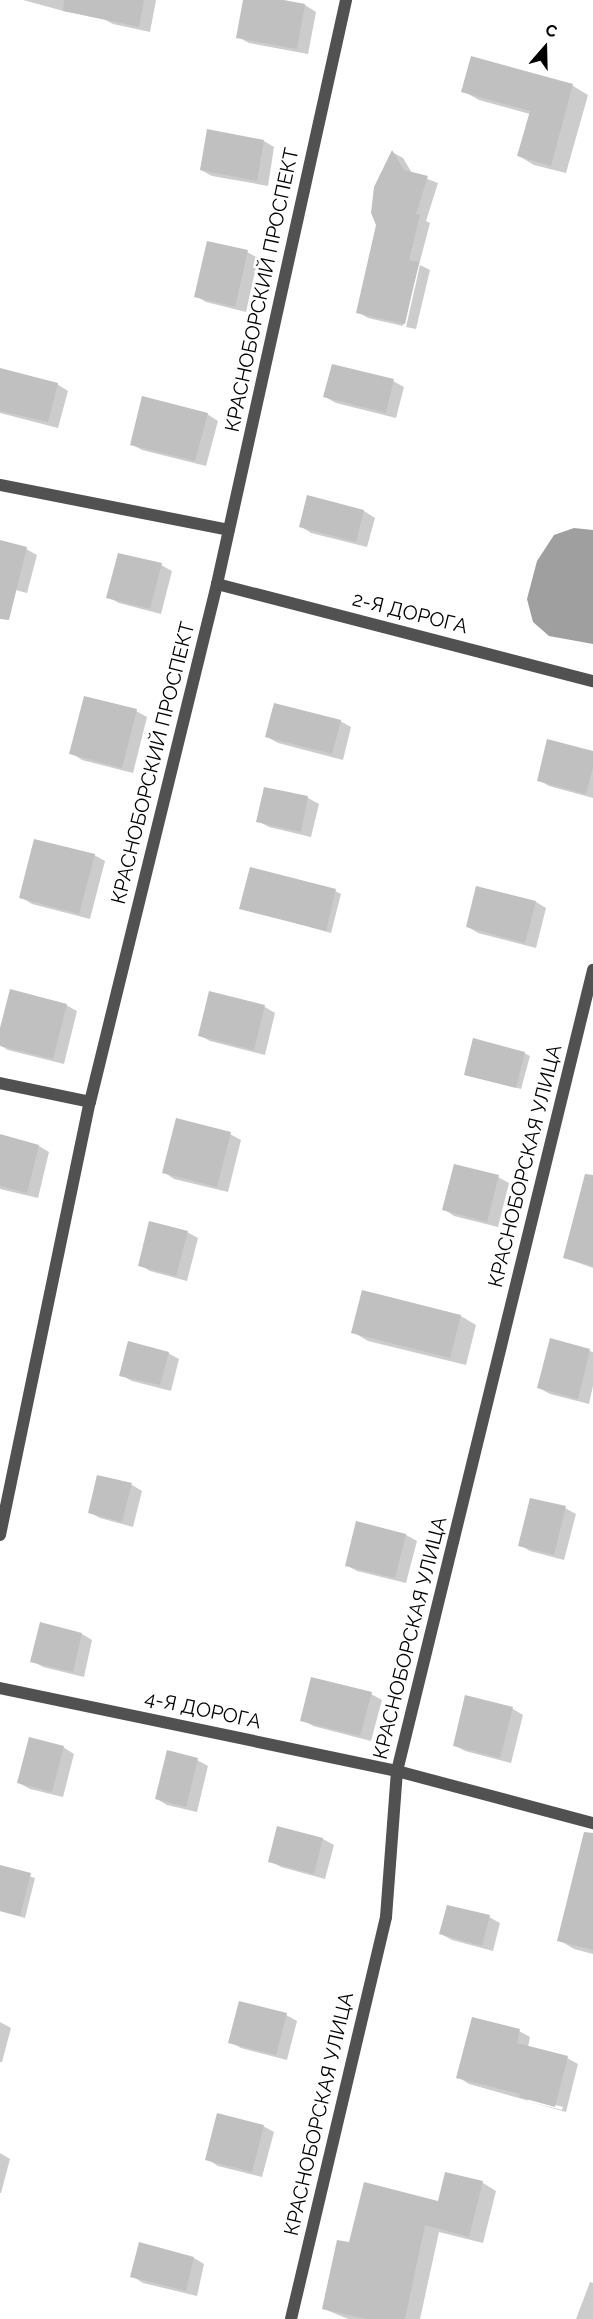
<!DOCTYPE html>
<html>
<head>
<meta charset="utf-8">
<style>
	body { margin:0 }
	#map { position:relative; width:593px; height:2319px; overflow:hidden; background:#fff; font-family:Raleway,sans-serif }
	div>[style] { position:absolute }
	.water>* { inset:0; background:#9f9f9f }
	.shadow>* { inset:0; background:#0003 }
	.building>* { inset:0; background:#c0c0c0 }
	.street>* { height:12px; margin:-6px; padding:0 6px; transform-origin:6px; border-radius:6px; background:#515151 }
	span { translate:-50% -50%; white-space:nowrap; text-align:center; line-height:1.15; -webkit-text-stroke:4.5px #fff; paint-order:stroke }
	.street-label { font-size:20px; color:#000 }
	.north { position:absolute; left:515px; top:18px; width:60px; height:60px; -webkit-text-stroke:4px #fff; paint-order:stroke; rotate:20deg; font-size:16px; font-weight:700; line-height:24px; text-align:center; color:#000 }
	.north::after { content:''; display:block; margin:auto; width:21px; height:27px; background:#000; clip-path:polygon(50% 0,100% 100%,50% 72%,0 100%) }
</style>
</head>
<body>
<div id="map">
	<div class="water">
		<i style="clip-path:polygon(574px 528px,593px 530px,593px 644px,549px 636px,533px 622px,527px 599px,537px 561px,554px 535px)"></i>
	</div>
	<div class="shadow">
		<i style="clip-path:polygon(23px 0,70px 0,67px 12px)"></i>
		<i style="clip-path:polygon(105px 0,156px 0,150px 32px,113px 24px,102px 18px)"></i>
		<i style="clip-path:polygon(245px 0,276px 0,305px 5px,316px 12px,308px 54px,249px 43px,238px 37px)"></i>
		<i style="clip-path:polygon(472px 58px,573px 86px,588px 95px,566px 173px,534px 165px,519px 156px,530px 114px,479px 100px,463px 91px)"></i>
		<i style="clip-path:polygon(264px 141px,274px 147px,268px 186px,212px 176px,201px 170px)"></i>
		<i style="clip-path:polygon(392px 152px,403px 158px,412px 173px,438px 183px,426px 221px,430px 223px,403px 326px,368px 318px,358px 312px)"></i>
		<i style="clip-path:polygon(247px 252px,258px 258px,246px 312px,206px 302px,196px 296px)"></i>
		<i style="clip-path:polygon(420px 265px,430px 270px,416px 329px,406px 327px)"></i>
		<i style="clip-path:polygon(0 370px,57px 384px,68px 391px,58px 428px,0 413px)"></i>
		<i style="clip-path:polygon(393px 381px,404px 387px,396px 418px,336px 403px,325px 397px)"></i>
		<i style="clip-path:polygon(207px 414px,218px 421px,206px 466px,142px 450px,131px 444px)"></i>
		<i style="clip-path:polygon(308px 497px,364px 511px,375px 518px,367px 547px,311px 533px,300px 526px)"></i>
		<i style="clip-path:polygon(0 542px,26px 549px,37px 555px,27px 593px,0 586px)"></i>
		<i style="clip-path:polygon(161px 565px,172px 571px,161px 614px,119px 603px,108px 597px)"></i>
		<i style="clip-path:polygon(136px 711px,147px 717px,133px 773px,82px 760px,71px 753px)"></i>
		<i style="clip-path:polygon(340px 721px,351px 727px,343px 760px,278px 743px,267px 737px)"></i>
		<i style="clip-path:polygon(593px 752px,593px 798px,549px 786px,539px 780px)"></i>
		<i style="clip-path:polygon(265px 789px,308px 798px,319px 804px,311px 837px,269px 827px,258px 821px)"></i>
		<i style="clip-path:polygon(94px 855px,105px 861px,90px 919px,32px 904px,21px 897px)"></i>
		<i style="clip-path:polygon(335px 891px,341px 894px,331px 933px,241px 908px)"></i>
		<i style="clip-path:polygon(536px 902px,546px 908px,536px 948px,478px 933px,468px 927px)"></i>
		<i style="clip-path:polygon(210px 993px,265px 1007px,275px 1013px,265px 1055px,210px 1041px,199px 1035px)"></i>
		<i style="clip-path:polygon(66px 1005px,77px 1011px,64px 1064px,8px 1050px,0 1045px,0 1034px)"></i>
		<i style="clip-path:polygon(524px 1053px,530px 1056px,521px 1089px,466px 1074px)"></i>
		<i style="clip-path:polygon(230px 1134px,241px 1140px,228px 1192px,174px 1179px,164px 1172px)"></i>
		<i style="clip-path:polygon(0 1136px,39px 1146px,49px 1152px,38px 1198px,0 1189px)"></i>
		<i style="clip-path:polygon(498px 1177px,509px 1183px,498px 1227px,454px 1216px,444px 1209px)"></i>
		<i style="clip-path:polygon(593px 1212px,593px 1268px,565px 1258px)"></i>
		<i style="clip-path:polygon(187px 1232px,198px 1238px,187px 1281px,150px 1271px,140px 1265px)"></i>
		<i style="clip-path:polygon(461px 1316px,476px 1325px,466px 1365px,368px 1341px,353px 1332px)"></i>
		<i style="clip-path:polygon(551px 1340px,593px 1352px,593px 1386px,589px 1404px,550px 1394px,539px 1388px)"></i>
		<i style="clip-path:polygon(168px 1353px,179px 1359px,171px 1391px,132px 1381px,121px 1375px)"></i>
		<i style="clip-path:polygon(132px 1485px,142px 1491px,133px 1527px,100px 1518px,89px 1512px)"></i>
		<i style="clip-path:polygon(565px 1508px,576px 1514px,564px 1560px,530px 1551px,520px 1545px)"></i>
		<i style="clip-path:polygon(357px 1523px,406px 1535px,417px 1541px,406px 1583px,357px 1571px,346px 1565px)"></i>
		<i style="clip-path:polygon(82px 1634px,92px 1640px,84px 1677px,43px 1667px,32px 1661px)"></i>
		<i style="clip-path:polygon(371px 1694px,382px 1700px,371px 1741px,313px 1726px,302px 1720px)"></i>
		<i style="clip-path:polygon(467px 1697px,513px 1709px,523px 1715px,511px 1763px,465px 1751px,454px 1745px)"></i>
		<i style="clip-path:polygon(63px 1747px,74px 1754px,63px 1797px,30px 1789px,19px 1783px)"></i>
		<i style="clip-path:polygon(197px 1760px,208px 1766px,197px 1812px,167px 1805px,157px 1799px)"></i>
		<i style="clip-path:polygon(278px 1828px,323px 1839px,334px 1845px,325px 1879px,281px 1867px,270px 1861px)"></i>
		<i style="clip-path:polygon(593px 1854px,593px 1954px,574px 1949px,559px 1940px)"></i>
		<i style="clip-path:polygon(0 1867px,35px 1878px,25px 1918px,0 1911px)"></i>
		<i style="clip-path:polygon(489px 1917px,500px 1923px,493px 1951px,452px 1940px,441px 1934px)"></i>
		<i style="clip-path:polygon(286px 2015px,297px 2021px,287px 2060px,241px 2048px,230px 2042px)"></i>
		<i style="clip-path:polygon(0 2022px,11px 2028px,2px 2062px,0 2062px)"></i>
		<i style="clip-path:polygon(519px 2031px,530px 2037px,528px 2047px,567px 2058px,578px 2064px,566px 2112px,530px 2102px,562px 2110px,563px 2107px,525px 2097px,529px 2101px,469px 2084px,458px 2077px)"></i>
		<i style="clip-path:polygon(263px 2126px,274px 2132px,262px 2177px,218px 2166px,207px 2159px)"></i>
		<i style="clip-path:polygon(0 2153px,10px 2159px,1px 2193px,0 2193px)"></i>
		<i style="clip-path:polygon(446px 2174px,483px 2183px,496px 2191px,483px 2243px,439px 2232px,420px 2319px,348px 2319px,324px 2309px,350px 2244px,439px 2203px)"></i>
		<i style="clip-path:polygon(194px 2258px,204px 2264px,197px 2296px,143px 2283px,132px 2276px)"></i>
		<i style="clip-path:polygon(590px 2282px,593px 2283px,593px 2319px,576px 2319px)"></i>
	</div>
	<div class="building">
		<i style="clip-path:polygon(64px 0,144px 0,139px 27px,63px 11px)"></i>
		<i style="clip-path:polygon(243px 0,284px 0,305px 4px,297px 49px,236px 38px)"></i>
		<i style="clip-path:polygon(471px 56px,573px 84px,551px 166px,517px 156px,530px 111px,461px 92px)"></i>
		<i style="clip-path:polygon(207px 129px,264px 140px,257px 181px,200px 170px)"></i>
		<i style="clip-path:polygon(392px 150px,404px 170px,428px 176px,416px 214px,420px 215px,409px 260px,419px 262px,405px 324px,356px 313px,376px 225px,371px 213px,374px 187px)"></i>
		<i style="clip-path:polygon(207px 241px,248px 250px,235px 307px,194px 297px)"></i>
		<i style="clip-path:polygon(332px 364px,394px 379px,386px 413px,323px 397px)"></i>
		<i style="clip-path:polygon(0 368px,58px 383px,48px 422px,0 411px)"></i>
		<i style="clip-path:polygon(142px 396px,208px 413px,195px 461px,130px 445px)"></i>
		<i style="clip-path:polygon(307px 495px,364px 510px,356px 542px,299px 527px)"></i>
		<i style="clip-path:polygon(0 540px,27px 547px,9px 620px,0 619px)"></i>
		<i style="clip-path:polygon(118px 553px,162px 563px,150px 609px,106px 598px)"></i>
		<i style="clip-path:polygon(84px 696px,137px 709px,122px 768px,69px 754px)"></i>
		<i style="clip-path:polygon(274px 703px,341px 720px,332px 754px,265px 737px)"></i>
		<i style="clip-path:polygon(547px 739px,593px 751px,593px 767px,586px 794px,537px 781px)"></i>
		<i style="clip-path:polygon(264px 787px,308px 796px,301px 832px,256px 822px)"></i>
		<i style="clip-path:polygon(34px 839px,95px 854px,79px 914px,19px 898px)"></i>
		<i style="clip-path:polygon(250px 867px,336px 889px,326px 931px,239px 909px)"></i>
		<i style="clip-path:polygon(476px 886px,536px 901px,525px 943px,466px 927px)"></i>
		<i style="clip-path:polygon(10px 989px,67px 1004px,53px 1059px,0 1046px,0 1028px)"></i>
		<i style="clip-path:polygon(209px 991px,265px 1005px,254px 1050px,198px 1036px)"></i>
		<i style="clip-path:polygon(473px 1038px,525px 1052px,516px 1088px,464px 1075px)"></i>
		<i style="clip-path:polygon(176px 1118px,231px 1132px,217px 1187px,162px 1173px)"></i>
		<i style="clip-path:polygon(0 1134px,39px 1145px,27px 1193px,0 1186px)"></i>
		<i style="clip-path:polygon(454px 1164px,499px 1175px,487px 1222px,442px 1210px)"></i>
		<i style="clip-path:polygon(585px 1174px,593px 1175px,593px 1266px,563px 1258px)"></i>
		<i style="clip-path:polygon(149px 1221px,188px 1231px,176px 1276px,138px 1266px)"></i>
		<i style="clip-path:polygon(362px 1290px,461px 1315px,450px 1358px,351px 1333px)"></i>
		<i style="clip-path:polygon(550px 1338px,590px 1349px,578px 1399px,537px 1388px)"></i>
		<i style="clip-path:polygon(128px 1341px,169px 1352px,160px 1385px,119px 1376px)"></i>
		<i style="clip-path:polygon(97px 1475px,132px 1483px,122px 1522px,88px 1513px)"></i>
		<i style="clip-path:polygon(530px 1498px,566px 1506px,554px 1555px,518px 1546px)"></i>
		<i style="clip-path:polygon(356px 1521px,406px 1534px,395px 1578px,345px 1566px)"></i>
		<i style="clip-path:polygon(40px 1622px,82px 1633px,73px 1672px,30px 1662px)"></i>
		<i style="clip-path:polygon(311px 1677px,372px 1692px,360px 1736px,300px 1721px)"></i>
		<i style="clip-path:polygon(465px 1695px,513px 1707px,500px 1758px,453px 1746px)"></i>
		<i style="clip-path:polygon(29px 1737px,64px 1746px,52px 1792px,17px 1783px)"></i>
		<i style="clip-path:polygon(167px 1750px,198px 1758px,186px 1807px,155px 1799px)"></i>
		<i style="clip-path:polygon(277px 1826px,323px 1838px,314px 1874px,268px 1862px)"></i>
		<i style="clip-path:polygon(584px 1832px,593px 1833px,593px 1950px,557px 1941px)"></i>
		<i style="clip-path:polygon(0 1865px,31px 1873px,20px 1916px,0 1911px)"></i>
		<i style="clip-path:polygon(447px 1905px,490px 1915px,482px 1946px,439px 1934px)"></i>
		<i style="clip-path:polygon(239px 2001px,287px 2013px,276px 2055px,228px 2043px)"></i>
		<i style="clip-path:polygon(472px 2017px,520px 2029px,517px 2043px,568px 2056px,555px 2107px,519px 2097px,520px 2094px,456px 2078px)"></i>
		<i style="clip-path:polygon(217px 2113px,264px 2125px,252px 2172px,205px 2160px)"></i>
		<i style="clip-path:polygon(445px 2172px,483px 2181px,469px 2237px,425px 2225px,405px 2319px,366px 2319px,322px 2309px,337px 2240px,349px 2242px,364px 2182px,438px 2201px)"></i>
		<i style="clip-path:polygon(139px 2242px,194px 2257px,186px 2291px,130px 2277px)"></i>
	</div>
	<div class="street">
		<i style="left:0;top:485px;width:233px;rotate:11.1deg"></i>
		<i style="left:217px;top:584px;width:388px;rotate:14.5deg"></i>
		<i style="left:0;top:1083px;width:92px;rotate:11.9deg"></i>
		<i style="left:0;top:1535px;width:442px;rotate:-78.3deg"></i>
		<i style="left:90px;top:1102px;width:533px;rotate:-76.22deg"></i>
		<i style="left:217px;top:584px;width:598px;rotate:-77.54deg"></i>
		<i style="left:0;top:1688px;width:406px;rotate:11.8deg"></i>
		<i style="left:397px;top:1771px;width:203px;rotate:14.9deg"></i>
		<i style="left:291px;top:2319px;width:413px;rotate:-76.7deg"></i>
		<i style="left:386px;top:1917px;width:146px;rotate:-85.7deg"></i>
		<i style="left:397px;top:1771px;width:825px;rotate:-76.25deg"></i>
	</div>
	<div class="street-label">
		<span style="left:262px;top:290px;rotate:-78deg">КРАСНОБОРСКИЙ ПРОСПЕКТ</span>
		<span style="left:410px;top:613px;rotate:14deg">2-Я ДОРОГА</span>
		<span style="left:153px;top:763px;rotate:-76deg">КРАСНОБОРСКИЙ ПРОСПЕКТ</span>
		<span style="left:525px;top:1166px;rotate:-76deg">КРАСНОБОРСКАЯ УЛИЦА</span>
		<span style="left:410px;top:1638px;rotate:-76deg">КРАСНОБОРСКАЯ УЛИЦА</span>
		<span style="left:203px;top:1710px;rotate:12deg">4-Я ДОРОГА</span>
		<span style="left:319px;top:2114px;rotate:-77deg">КРАСНОБОРСКАЯ УЛИЦА</span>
	</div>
	<div class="north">С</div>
</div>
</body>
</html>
